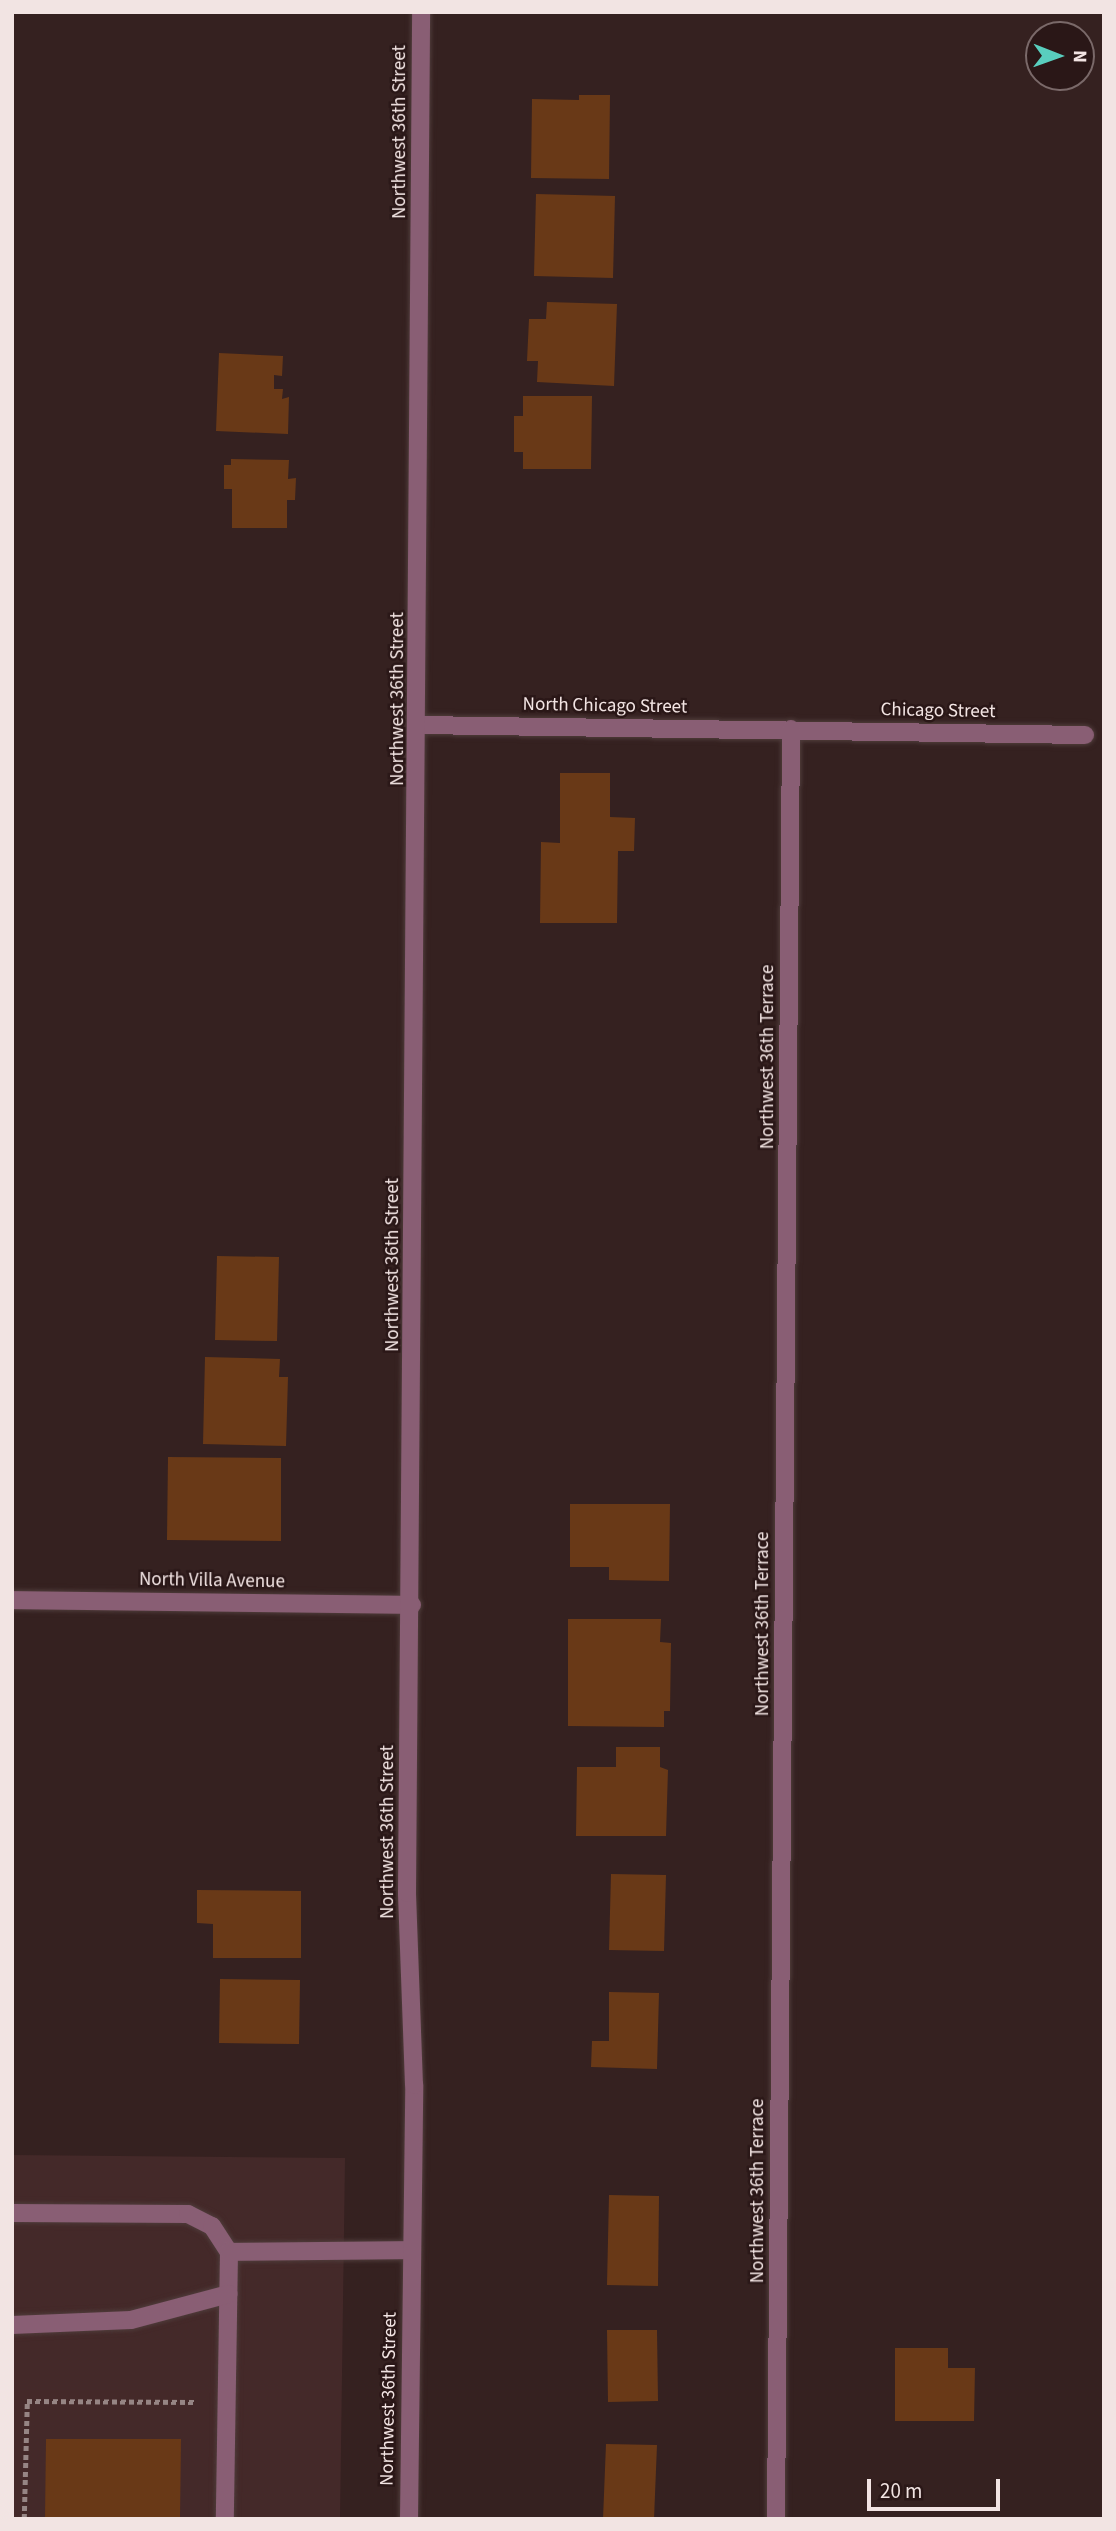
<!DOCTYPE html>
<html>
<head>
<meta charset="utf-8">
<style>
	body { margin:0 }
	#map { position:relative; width:1116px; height:2531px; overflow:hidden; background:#352120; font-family:"Source Sans 3",sans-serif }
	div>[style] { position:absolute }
	.built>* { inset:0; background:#442929 }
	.building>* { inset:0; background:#693917 }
	.path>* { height:4.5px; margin-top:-2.25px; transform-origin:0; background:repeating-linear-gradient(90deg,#968584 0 5px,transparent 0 8.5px) }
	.roads { filter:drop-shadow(0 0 2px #4f3c3b) drop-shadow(0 0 2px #4f3c3b) }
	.minor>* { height:18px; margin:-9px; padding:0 9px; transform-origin:9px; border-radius:9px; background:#895e74 }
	span { translate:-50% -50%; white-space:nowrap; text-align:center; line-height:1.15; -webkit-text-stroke:5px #2a1717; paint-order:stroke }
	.street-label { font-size:19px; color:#f2e4e3 }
	.frame { position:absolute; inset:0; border:14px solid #f2e4e3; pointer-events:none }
	.north { position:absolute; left:1025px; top:21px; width:70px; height:70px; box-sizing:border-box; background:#2a1717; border:2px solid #7a6969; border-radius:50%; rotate:91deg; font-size:19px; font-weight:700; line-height:28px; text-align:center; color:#f2e4e3 }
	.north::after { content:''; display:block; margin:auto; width:24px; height:32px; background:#59cebe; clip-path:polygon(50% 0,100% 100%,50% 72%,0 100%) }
	.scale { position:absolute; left:867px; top:2479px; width:133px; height:32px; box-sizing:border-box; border:4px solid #f2e4e3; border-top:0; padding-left:9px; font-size:21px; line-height:24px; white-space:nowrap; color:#f2e4e3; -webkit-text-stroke:5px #2a1717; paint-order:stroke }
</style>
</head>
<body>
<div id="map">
	<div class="built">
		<i style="clip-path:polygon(12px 2155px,345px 2158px,340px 2519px,12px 2519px)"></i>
	</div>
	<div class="building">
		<i style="clip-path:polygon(579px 95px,610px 95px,609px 179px,531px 178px,532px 99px,579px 100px)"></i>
		<i style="clip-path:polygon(536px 194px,615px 196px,613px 278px,534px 276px)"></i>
		<i style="clip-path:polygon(547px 302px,617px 304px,614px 386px,537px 382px,538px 361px,527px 361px,529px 319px,546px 319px)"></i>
		<i style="clip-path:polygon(219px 353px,283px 356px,282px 376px,274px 375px,274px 389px,283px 389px,282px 399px,289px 397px,288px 434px,216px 431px)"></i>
		<i style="clip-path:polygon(523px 396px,592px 396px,591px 469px,523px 469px,523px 452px,514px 452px,514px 416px,523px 416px)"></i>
		<i style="clip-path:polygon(231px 459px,289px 460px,288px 479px,296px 478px,295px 500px,287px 500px,287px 528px,232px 528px,232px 489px,224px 489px,224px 465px,231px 465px)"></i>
		<i style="clip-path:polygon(560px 773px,610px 773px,610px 817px,635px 818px,634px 851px,618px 851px,617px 923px,540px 923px,541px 842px,560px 843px)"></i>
		<i style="clip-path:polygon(217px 1256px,279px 1257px,277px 1341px,215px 1340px)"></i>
		<i style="clip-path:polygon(205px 1357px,280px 1359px,279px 1377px,288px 1377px,286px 1446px,203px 1444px)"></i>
		<i style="clip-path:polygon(168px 1457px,281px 1458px,281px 1541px,167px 1540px)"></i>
		<i style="clip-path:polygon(570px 1504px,670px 1504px,669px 1581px,609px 1580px,609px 1567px,570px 1567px)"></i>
		<i style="clip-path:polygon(568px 1619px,661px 1619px,660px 1642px,671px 1643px,670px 1711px,664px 1711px,664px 1727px,568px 1726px)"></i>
		<i style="clip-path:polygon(616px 1747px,660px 1747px,660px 1767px,668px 1770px,666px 1836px,576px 1836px,577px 1767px,616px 1767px)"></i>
		<i style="clip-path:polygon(611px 1874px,666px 1875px,664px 1951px,609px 1950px)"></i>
		<i style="clip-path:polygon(197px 1890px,301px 1891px,301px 1958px,213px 1958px,213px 1924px,197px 1923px)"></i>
		<i style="clip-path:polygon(220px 1979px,300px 1980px,299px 2044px,219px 2043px)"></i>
		<i style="clip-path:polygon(609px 1992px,659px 1993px,657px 2069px,591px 2067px,592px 2041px,609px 2041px)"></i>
		<i style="clip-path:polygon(609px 2195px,659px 2196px,658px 2286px,607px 2285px)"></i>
		<i style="clip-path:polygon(607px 2330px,657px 2330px,658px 2401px,608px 2402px)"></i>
		<i style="clip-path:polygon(895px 2348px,948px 2348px,948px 2368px,975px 2368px,974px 2421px,895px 2421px)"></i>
		<i style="clip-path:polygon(46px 2439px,181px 2439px,180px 2519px,45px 2519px)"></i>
		<i style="clip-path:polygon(606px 2444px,657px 2445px,654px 2519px,603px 2519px)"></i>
	</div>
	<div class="path">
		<i style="left:24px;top:2519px;width:118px;rotate:-88.5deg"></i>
		<i style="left:27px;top:2401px;width:169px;rotate:0.3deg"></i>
	</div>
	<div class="roads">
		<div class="minor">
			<i style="left:419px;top:725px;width:666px;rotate:0.86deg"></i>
			<i style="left:12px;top:1600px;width:400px;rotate:0.7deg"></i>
			<i style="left:12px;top:2213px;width:176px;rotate:0.3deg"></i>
			<i style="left:188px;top:2214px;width:27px;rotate:27deg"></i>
			<i style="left:212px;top:2226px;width:31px;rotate:57deg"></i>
			<i style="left:229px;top:2252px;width:267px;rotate:90.9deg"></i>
			<i style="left:229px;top:2252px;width:183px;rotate:-0.6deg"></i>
			<i style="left:12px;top:2325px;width:119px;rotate:-2.4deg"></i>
			<i style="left:131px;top:2320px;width:101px;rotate:-14.9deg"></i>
			<i style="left:409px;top:2519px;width:434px;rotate:-89.3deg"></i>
			<i style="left:414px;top:2085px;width:192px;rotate:-92.1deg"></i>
			<i style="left:407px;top:1893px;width:1881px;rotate:-89.57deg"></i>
			<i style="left:776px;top:2519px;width:1790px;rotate:-89.52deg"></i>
		</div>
	</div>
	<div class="street-label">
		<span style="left:400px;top:132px;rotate:-90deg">Northwest 36th Street</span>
		<span style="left:398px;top:699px;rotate:-90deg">Northwest 36th Street</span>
		<span style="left:605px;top:706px;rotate:1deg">North Chicago Street</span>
		<span style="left:938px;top:711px;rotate:1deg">Chicago Street</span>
		<span style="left:768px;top:1057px;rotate:-90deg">Northwest 36th Terrace</span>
		<span style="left:393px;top:1265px;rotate:-90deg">Northwest 36th Street</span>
		<span style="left:212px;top:1581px;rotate:1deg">North Villa Avenue</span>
		<span style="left:763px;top:1624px;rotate:-90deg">Northwest 36th Terrace</span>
		<span style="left:388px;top:1832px;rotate:-90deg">Northwest 36th Street</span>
		<span style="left:758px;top:2191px;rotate:-90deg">Northwest 36th Terrace</span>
		<span style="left:389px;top:2399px;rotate:-89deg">Northwest 36th Street</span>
	</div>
	<div class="frame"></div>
	<div class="north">N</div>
	<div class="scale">20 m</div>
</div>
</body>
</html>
